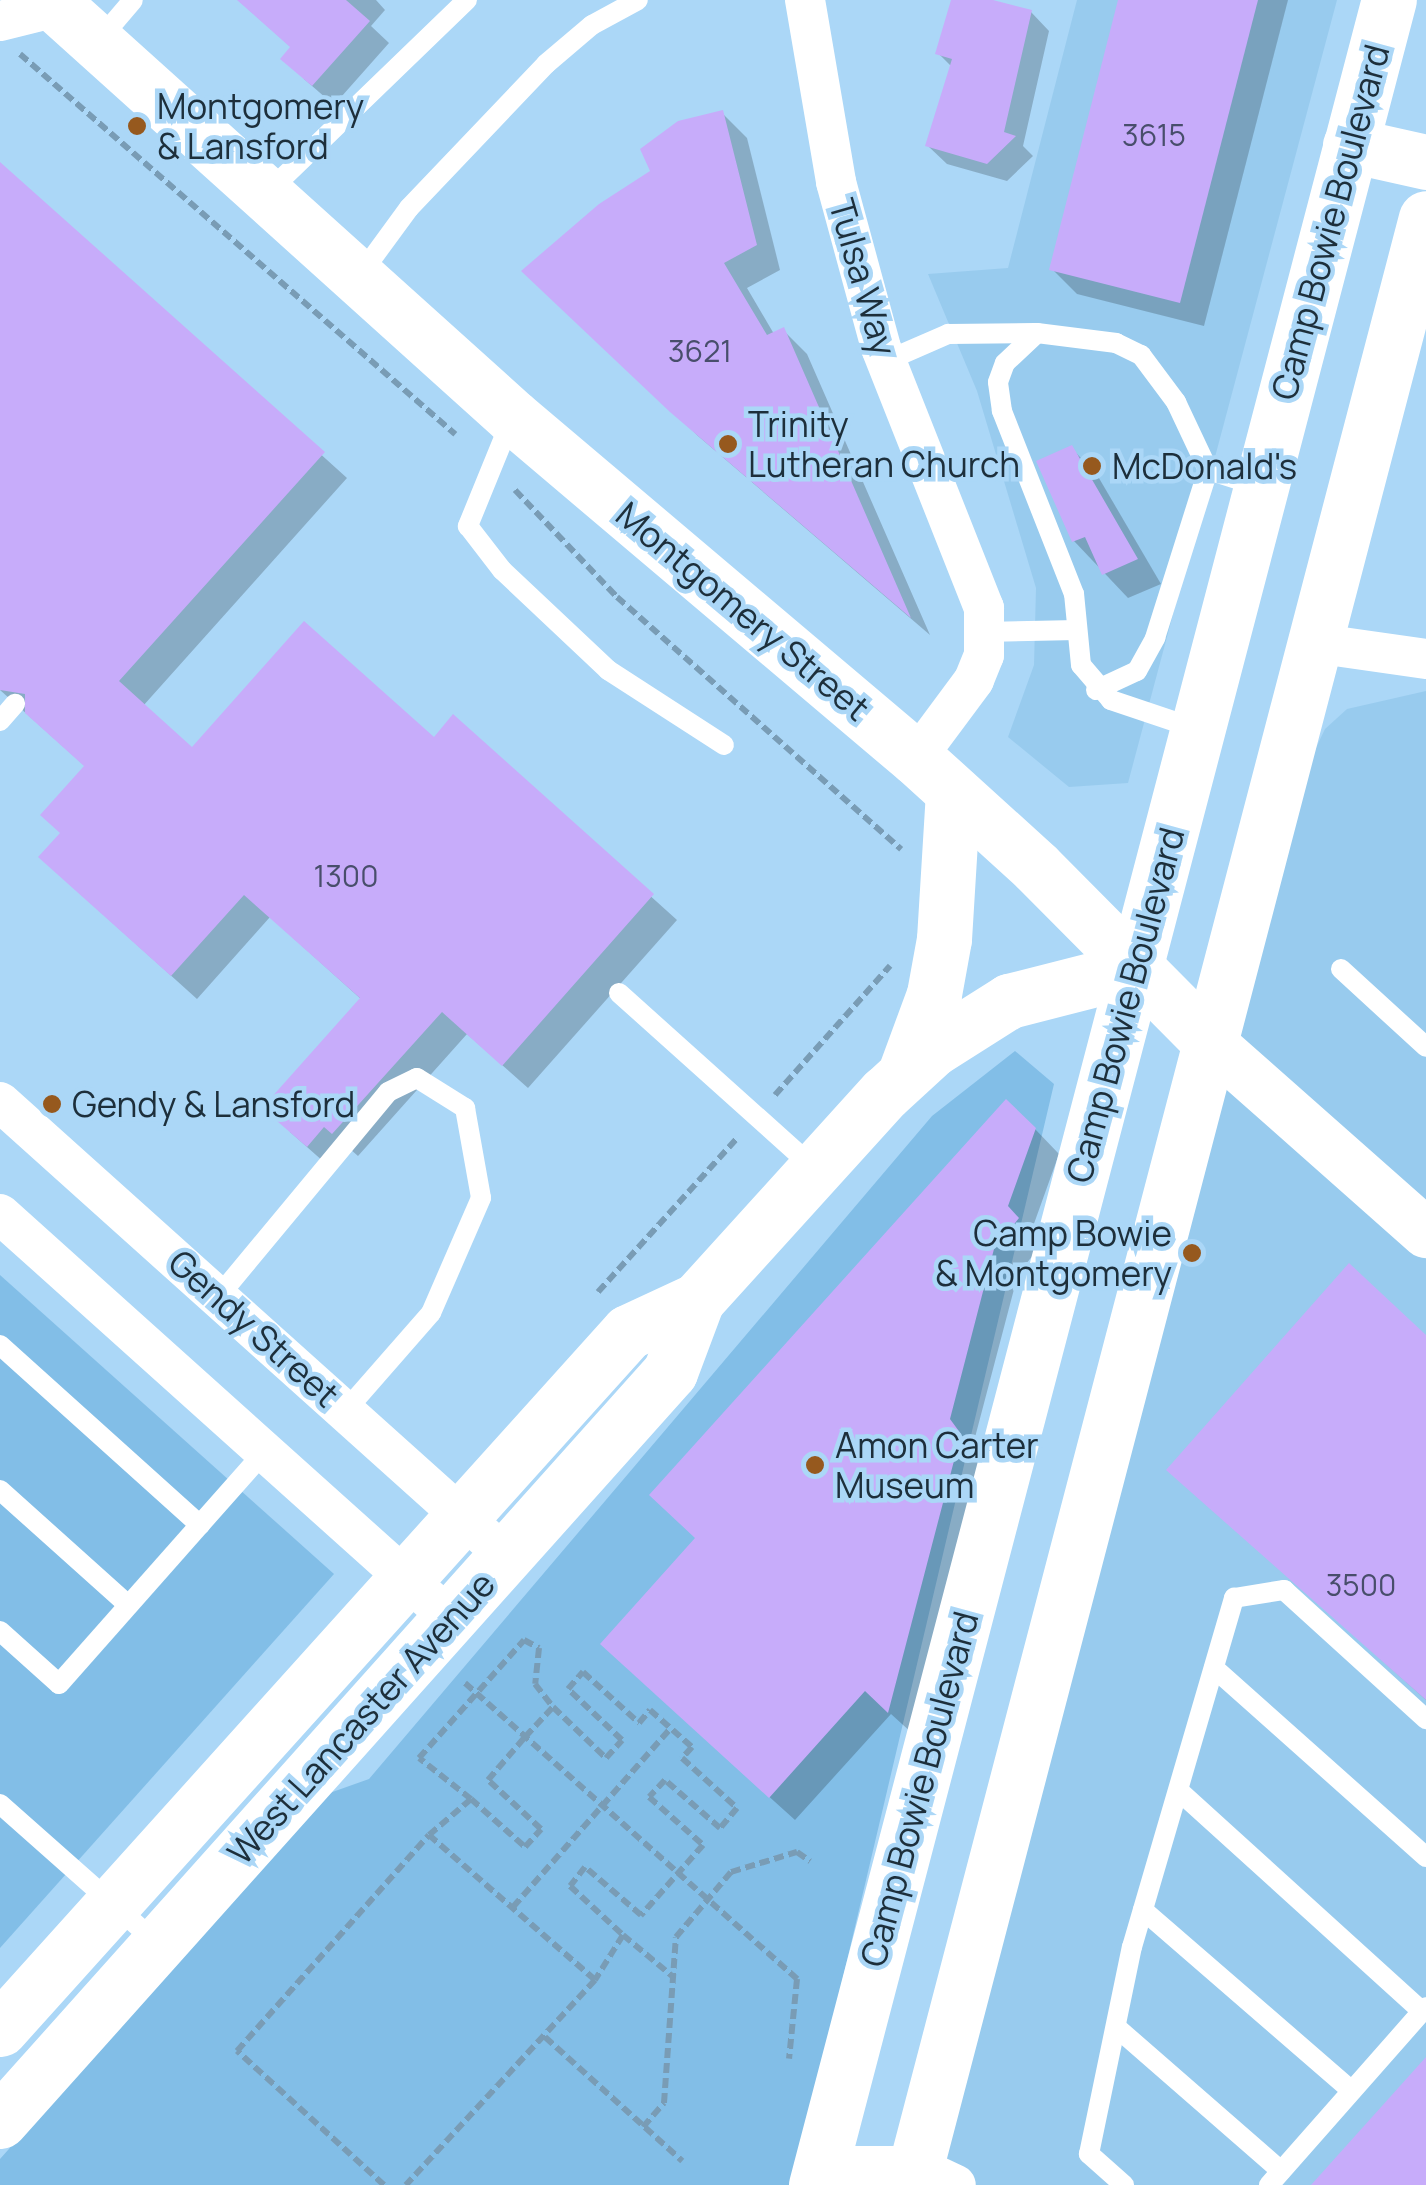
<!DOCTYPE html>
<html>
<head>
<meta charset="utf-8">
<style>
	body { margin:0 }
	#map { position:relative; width:1426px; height:2185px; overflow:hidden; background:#abd7f7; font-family:Manrope,sans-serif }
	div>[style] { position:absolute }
	.built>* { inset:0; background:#98cbee }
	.green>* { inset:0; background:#82bee7 }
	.shadow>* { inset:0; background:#0003 }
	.building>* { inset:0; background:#c7acfa }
	.path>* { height:6px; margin-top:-3px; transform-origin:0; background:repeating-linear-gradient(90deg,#799cb5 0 10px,transparent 0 15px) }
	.service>* { height:20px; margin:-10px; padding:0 10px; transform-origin:10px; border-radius:10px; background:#fff }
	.minor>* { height:40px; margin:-20px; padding:0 20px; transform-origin:20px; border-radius:20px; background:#fff }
	.tertiary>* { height:50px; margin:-25px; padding:0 25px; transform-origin:25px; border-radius:25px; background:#fff }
	.secondary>* { height:55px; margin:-27.5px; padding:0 27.5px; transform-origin:27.5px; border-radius:27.5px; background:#fff }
	.dots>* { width:28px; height:28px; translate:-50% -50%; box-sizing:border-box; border:5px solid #abd7f7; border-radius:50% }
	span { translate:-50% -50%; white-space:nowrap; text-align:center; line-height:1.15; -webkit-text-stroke:9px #abd7f7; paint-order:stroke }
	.number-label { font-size:30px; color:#484e6b }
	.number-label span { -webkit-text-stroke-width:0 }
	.poi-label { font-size:35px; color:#1d2f3b }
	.left { translate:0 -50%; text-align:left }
	.right { translate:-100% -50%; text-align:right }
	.street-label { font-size:35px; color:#1d2f3b }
</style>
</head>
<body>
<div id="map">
	<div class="built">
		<i style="clip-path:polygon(1077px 0,1337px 0,1128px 783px,1069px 787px,1008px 737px,1034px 665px,1036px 588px,977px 391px,928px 274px,1008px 268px)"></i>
		<i style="clip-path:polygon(1426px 691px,1426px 2185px,938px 2185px,1314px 752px,1325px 729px,1347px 709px)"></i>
	</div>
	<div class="green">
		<i style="clip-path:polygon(1015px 1051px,1054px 1084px,794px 2185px,0 2185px,0 2159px,324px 1795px,369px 1779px,932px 1116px)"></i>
		<i style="clip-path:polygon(0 1275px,334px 1574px,0 1948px)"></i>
	</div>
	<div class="shadow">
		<i style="clip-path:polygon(238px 0,376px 0,385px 10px,371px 26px,389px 43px,334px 105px,304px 79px,292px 48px)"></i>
		<i style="clip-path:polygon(960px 0,1031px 12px,1049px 31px,1023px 146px,1033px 156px,1007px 181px,947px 164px,928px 146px,952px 67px,938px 53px)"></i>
		<i style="clip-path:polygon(1121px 0,1288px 0,1204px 326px,1077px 294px,1052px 269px)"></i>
		<i style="clip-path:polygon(722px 113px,747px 138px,780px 270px,747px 288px,774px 334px,783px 330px,807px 354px,930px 635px,698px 436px,549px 295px,653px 172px)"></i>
		<i style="clip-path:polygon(0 165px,347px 478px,143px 706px,192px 750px,434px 740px,453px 718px,677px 920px,528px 1088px,467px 1034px,358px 1156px,350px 1149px,333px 1170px,290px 1132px,362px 1000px,270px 917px,197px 999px,66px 881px,62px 834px,86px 767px,0 690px)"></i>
		<i style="clip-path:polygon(1071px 448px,1096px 473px,1161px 584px,1128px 598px,1074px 541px)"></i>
		<i style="clip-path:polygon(1035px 1129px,1059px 1154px,1031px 1232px,1042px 1244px,1018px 1274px,973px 1445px,985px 1461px,913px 1734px,891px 1714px,795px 1820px,627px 1668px,698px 1539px)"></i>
		<i style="clip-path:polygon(1426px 1336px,1426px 1700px,1170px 1470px)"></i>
	</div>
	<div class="building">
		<i style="clip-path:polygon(237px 0,346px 0,370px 21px,312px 86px,280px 59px,290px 47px)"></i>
		<i style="clip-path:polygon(951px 0,993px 0,1032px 10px,1004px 132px,1016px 136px,987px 164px,925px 146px,952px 59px,935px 54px)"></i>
		<i style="clip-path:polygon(1118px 0,1258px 0,1180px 303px,1049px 270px)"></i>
		<i style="clip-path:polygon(723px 110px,757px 245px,724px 263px,767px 335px,784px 327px,911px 618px,670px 412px,521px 271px,599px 204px,650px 171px,640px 149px,678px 121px)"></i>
		<i style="clip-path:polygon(0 162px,325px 452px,119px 681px,192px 747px,304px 621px,434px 737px,453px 714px,654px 894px,502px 1066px,442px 1012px,332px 1134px,324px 1127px,307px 1147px,262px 1108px,360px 998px,244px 895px,171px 976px,38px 857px,60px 833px,40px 815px,84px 766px,25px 713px,25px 694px,0 690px)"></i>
		<i style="clip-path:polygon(1072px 445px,1138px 559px,1102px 575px,1085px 537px,1072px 542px,1036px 461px)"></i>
		<i style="clip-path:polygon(1006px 1099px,1036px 1128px,1008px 1206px,1019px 1218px,994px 1249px,950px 1419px,961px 1434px,888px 1713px,865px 1691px,769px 1798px,600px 1644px,695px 1538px,649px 1495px)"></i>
		<i style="clip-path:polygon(1349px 1263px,1426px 1335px,1426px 1700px,1166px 1470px)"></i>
		<i style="clip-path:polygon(1426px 2057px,1426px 2185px,1311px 2185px)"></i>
	</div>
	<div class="path">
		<i style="left:20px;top:54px;width:578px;rotate:41.14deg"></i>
		<i style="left:515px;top:490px;width:148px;rotate:46.4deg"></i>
		<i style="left:617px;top:597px;width:380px;rotate:41.6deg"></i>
		<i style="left:775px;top:1095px;width:173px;rotate:-48.3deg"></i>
		<i style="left:598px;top:1292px;width:207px;rotate:-47.9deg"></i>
		<i style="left:465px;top:1683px;width:445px;rotate:41.7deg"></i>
		<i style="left:797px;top:1979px;width:80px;rotate:95.7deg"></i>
		<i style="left:471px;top:1799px;width:66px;rotate:-141.7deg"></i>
		<i style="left:419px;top:1758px;width:158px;rotate:-48.3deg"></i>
		<i style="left:524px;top:1640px;width:17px;rotate:28deg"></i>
		<i style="left:539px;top:1648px;width:36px;rotate:96deg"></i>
		<i style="left:535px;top:1684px;width:29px;rotate:52deg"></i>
		<i style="left:429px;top:1835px;width:220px;rotate:41.1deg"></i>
		<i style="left:513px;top:1907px;width:239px;rotate:-48.6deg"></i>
		<i style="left:623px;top:1935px;width:64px;rotate:39.9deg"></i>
		<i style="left:545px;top:2037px;width:185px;rotate:42.1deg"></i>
		<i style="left:643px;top:2127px;width:32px;rotate:-49deg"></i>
		<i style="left:664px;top:2103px;width:166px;rotate:-85.9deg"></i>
		<i style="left:676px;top:1937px;width:85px;rotate:-49.8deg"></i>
		<i style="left:731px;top:1872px;width:69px;rotate:-16.9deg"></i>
		<i style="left:797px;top:1852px;width:16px;rotate:35deg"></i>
		<i style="left:384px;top:2185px;width:199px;rotate:-137.6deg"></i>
		<i style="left:237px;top:2051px;width:289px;rotate:-48.4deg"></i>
		<i style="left:429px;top:1835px;width:55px;rotate:-40.6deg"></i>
		<i style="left:471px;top:1799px;width:72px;rotate:41.6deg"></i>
		<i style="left:525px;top:1847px;width:24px;rotate:-48deg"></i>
		<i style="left:541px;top:1829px;width:72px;rotate:-137.2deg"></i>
		<i style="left:488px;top:1780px;width:57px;rotate:-49.3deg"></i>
		<i style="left:525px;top:1737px;width:41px;rotate:-47deg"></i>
		<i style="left:553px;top:1707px;width:74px;rotate:43.9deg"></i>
		<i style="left:606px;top:1758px;width:24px;rotate:-48deg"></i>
		<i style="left:622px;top:1740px;width:74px;rotate:-136.6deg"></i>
		<i style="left:568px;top:1689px;width:23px;rotate:-49deg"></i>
		<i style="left:583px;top:1672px;width:76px;rotate:42.3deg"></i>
		<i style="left:639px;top:1723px;width:17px;rotate:-50deg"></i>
		<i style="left:650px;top:1710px;width:56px;rotate:41.4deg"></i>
		<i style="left:692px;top:1747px;width:15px;rotate:132deg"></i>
		<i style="left:682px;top:1758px;width:74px;rotate:42.3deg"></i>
		<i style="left:737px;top:1808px;width:26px;rotate:130deg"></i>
		<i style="left:720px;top:1828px;width:73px;rotate:-138.9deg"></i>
		<i style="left:665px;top:1780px;width:23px;rotate:133deg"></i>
		<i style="left:649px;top:1797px;width:72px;rotate:41.6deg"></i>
		<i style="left:703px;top:1845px;width:94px;rotate:131.5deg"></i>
		<i style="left:641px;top:1915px;width:74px;rotate:-139.4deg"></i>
		<i style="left:585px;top:1867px;width:24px;rotate:128deg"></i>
		<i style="left:570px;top:1886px;width:72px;rotate:42.8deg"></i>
		<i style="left:623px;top:1935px;width:53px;rotate:121.9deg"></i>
		<i style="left:595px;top:1980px;width:279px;rotate:132.7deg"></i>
	</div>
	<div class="service">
		<i style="left:99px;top:40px;width:52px;rotate:-49.6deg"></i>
		<i style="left:267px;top:193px;width:278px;rotate:-44deg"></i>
		<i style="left:360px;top:275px;width:83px;rotate:-53.8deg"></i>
		<i style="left:409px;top:208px;width:199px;rotate:-46.4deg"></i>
		<i style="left:546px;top:64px;width:60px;rotate:-40.3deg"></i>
		<i style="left:592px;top:25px;width:52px;rotate:-28.5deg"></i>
		<i style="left:886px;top:361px;width:68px;rotate:-23.5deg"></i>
		<i style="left:948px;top:334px;width:87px;rotate:-0.7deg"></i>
		<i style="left:512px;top:418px;width:117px;rotate:112.2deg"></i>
		<i style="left:468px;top:526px;width:56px;rotate:52.3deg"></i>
		<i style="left:502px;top:570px;width:146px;rotate:43.3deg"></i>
		<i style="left:608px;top:670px;width:138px;rotate:32.9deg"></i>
		<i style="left:984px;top:632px;width:93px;rotate:-1.2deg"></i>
		<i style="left:1096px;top:690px;width:45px;rotate:-24.9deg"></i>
		<i style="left:1137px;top:671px;width:38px;rotate:-61deg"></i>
		<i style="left:1155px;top:638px;width:176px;rotate:-72.5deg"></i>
		<i style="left:0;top:721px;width:23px;rotate:-49deg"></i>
		<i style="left:1197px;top:729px;width:91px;rotate:-161.4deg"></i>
		<i style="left:1111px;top:700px;width:46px;rotate:-130.6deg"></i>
		<i style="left:1081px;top:665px;width:71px;rotate:-95.6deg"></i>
		<i style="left:1074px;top:594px;width:197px;rotate:-111.5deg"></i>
		<i style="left:1002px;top:411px;width:29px;rotate:-98deg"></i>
		<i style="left:998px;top:382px;width:20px;rotate:-70deg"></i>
		<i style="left:1005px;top:363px;width:44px;rotate:-43.2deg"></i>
		<i style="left:1037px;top:333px;width:80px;rotate:7.2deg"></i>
		<i style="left:1116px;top:343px;width:28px;rotate:26deg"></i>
		<i style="left:1141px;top:355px;width:59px;rotate:53.3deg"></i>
		<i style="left:1176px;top:402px;width:75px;rotate:64.8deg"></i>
		<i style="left:1208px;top:470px;width:53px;rotate:17.4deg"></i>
		<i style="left:1341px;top:969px;width:115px;rotate:42.5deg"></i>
		<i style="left:619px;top:993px;width:262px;rotate:41.9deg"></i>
		<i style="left:218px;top:1297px;width:266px;rotate:-50.3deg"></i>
		<i style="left:388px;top:1092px;width:32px;rotate:-26deg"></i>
		<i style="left:417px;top:1078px;width:57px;rotate:32deg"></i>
		<i style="left:465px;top:1108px;width:91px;rotate:79.9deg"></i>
		<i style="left:481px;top:1198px;width:125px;rotate:113.5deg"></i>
		<i style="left:431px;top:1313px;width:129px;rotate:131.2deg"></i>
		<i style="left:0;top:1345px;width:269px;rotate:42deg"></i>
		<i style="left:0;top:1490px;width:172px;rotate:41.9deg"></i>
		<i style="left:0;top:1631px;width:79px;rotate:41.9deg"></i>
		<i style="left:59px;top:1684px;width:311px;rotate:-48.5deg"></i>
		<i style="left:1214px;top:1668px;width:284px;rotate:41.7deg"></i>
		<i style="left:1179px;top:1791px;width:328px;rotate:42.2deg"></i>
		<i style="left:0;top:1804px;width:210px;rotate:41.5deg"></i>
		<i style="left:1143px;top:1910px;width:276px;rotate:40.9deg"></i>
		<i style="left:1116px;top:2027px;width:219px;rotate:41.1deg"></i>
		<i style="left:1124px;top:2185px;width:47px;rotate:-138.5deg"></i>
		<i style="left:1089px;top:2154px;width:211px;rotate:-78.3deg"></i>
		<i style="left:1132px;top:1947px;width:364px;rotate:-73.7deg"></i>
		<i style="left:1234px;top:1598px;width:51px;rotate:-9.1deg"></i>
		<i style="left:1284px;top:1590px;width:192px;rotate:42.3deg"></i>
		<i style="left:1269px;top:2185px;width:237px;rotate:-48.6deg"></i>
	</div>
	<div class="minor">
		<i style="left:805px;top:0;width:185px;rotate:80.3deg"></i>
		<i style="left:836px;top:182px;width:172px;rotate:74.8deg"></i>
		<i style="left:881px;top:348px;width:280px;rotate:68.4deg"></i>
		<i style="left:984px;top:608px;width:47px;rotate:90deg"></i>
		<i style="left:984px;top:655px;width:27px;rotate:112deg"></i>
		<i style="left:974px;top:680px;width:97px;rotate:126.6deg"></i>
		<i style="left:0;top:21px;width:59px;rotate:-13.8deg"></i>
		<i style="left:1314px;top:643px;width:113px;rotate:8.1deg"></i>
		<i style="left:0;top:1102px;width:680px;rotate:41.9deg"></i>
		<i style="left:0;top:1214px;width:605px;rotate:41.92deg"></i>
		<i style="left:821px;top:2166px;width:95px"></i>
		<i style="left:916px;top:2166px;width:44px;rotate:25.4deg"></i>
	</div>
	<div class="tertiary">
		<i style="left:1209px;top:1041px;width:290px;rotate:41.5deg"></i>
	</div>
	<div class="secondary">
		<i style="left:50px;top:0;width:623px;rotate:42.01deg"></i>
		<i style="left:513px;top:417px;width:528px;rotate:40.24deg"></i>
		<i style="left:916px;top:758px;width:162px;rotate:42.2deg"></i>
		<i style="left:1036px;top:867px;width:245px;rotate:45.2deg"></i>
		<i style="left:1350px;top:145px;width:78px;rotate:12.6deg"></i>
		<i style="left:905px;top:1073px;width:84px;rotate:-69.8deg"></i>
		<i style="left:934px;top:994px;width:56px;rotate:-79.7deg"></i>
		<i style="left:944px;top:939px;width:147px;rotate:-86.5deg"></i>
		<i style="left:0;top:2029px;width:938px;rotate:-47.98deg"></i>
		<i style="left:628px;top:1332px;width:76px;rotate:-24.9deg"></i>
		<i style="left:0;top:2121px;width:1005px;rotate:-48.19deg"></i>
		<i style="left:670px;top:1372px;width:77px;rotate:-69.4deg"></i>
		<i style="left:697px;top:1300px;width:280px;rotate:-47.8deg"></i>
		<i style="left:885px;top:1093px;width:65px;rotate:-42.5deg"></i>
		<i style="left:933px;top:1049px;width:90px;rotate:-32.3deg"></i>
		<i style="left:1009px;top:1001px;width:130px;rotate:-14.3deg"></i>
		<i style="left:816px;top:2185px;width:2259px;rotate:-75.31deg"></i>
		<i style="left:911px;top:2185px;width:2033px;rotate:-75.33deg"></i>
	</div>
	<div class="dots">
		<i style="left:137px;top:126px;background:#96591e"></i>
		<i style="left:728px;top:444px;background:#96591e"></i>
		<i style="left:1092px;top:466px;background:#96591e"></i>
		<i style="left:52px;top:1104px;background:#96591e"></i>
		<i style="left:1192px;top:1253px;background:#96591e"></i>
		<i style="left:815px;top:1465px;background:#96591e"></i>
	</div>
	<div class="number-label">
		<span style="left:1154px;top:135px">3615</span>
		<span style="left:700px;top:351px">3621</span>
		<span style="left:346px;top:876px">1300</span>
		<span style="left:1361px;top:1585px">3500</span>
	</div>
	<div class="poi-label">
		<span class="left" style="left:157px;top:126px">Montgomery<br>&amp; Lansford</span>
		<span class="left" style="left:748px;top:444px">Trinity<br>Lutheran Church</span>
		<span class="left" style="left:1112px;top:466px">McDonald's</span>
		<span class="left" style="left:72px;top:1104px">Gendy &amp; Lansford</span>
		<span class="right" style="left:1172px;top:1253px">Camp Bowie<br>&amp; Montgomery</span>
		<span class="left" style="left:835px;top:1465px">Amon Carter<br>Museum</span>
	</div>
	<div class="street-label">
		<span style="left:1330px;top:222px;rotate:-75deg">Camp Bowie Boulevard</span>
		<span style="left:863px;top:277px;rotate:74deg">Tulsa Way</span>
		<span style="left:743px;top:611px;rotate:40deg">Montgomery Street</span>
		<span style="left:1125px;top:1005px;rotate:-75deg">Camp Bowie Boulevard</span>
		<span style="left:254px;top:1328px;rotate:42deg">Gendy Street</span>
		<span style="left:361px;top:1718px;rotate:-48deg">West Lancaster Avenue</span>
		<span style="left:919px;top:1789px;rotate:-75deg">Camp Bowie Boulevard</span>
	</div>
</div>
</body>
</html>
